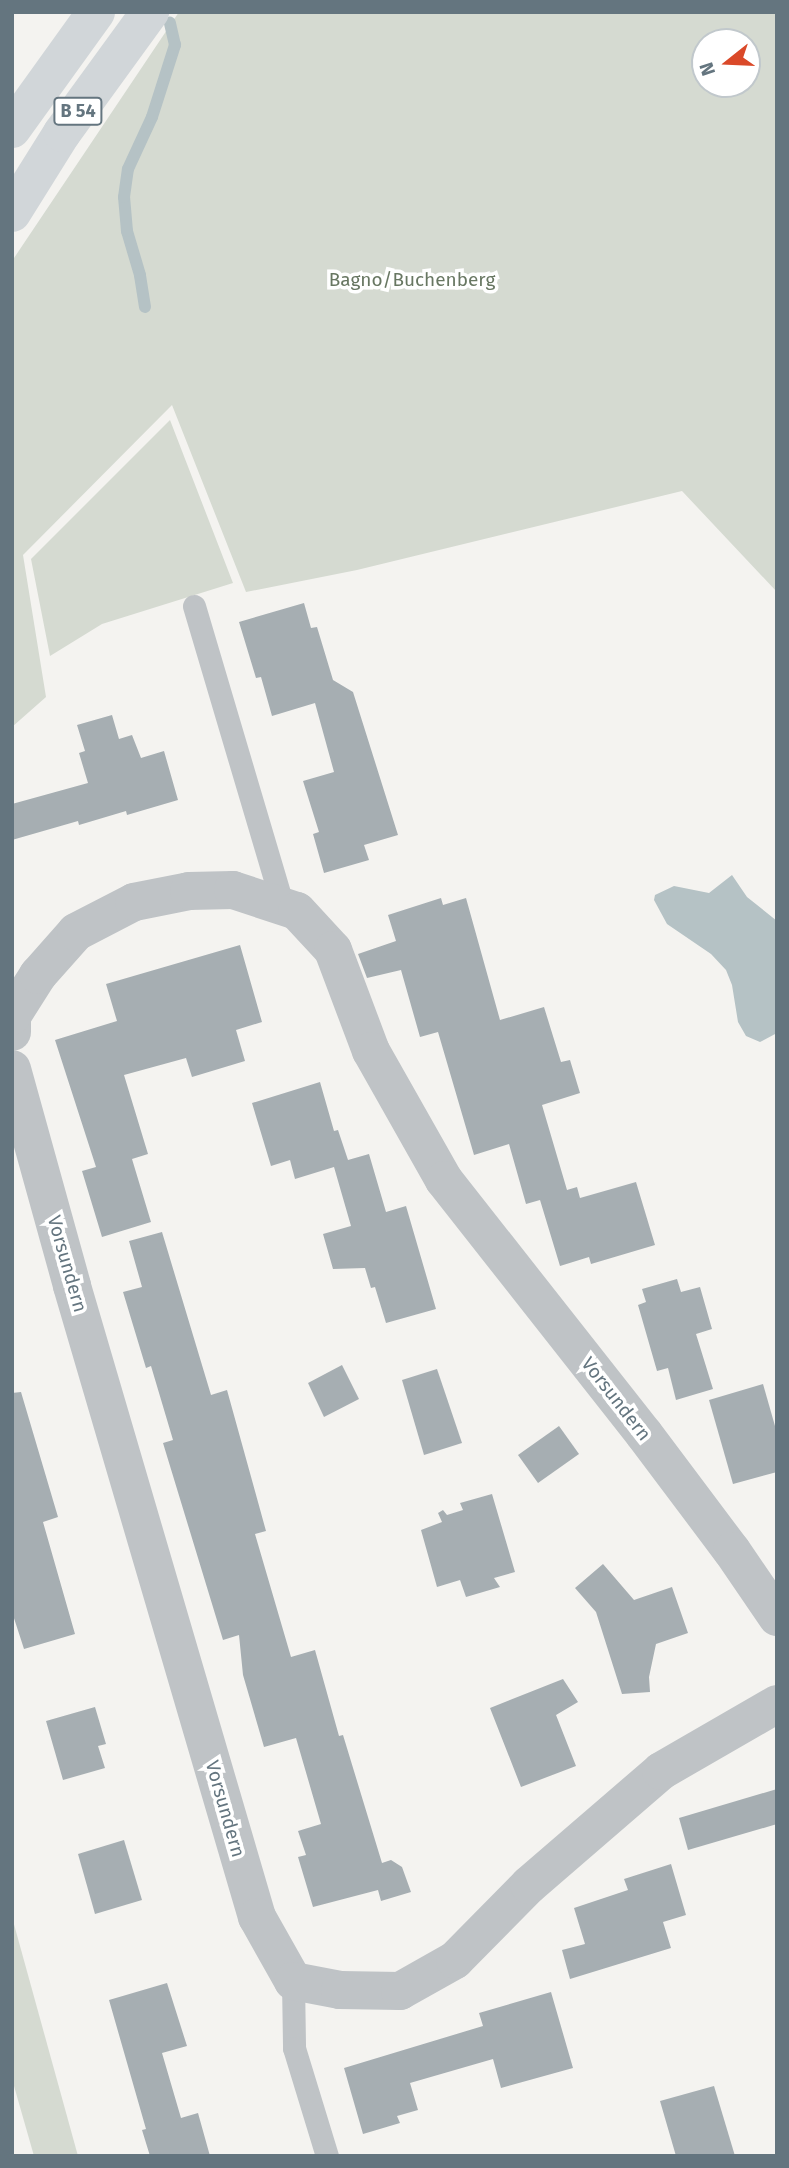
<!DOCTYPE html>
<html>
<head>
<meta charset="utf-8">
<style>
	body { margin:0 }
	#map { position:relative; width:789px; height:2168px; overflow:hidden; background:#f4f3f0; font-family:"Fira Sans",sans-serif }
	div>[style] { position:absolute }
	.green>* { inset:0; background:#d5dad1 }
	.water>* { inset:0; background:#b5c2c5 }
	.stream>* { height:12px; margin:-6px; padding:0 6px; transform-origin:6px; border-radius:6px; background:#b5c2c5 }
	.building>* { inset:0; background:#a6aeb2 }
	.lane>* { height:23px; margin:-11.5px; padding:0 11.5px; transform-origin:11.5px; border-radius:11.5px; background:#bfc3c6 }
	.street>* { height:38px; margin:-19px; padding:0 19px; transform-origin:19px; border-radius:19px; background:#bfc3c6 }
	.highway>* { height:38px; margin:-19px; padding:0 19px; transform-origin:19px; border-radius:19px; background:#d1d6d9 }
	span { translate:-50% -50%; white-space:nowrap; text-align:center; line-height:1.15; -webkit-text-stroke:7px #fff; paint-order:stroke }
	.shield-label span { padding:2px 5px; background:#fff; border:2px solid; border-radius:5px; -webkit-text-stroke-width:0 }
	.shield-label { font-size:18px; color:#64757f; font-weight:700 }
	.park-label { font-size:19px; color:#687762 }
	.street-label { font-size:19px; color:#64757f }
	.frame { position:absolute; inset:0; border:14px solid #64757f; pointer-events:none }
	.north { position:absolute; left:691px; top:28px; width:70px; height:70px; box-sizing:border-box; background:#fff; border:2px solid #c1c8cc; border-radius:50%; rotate:252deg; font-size:19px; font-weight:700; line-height:28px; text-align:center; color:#64757f }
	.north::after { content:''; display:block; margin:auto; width:24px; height:32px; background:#da4929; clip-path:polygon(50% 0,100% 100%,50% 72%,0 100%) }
</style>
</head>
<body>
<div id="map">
	<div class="green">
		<i style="clip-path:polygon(evenodd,179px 12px,777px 12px,777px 592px,682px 491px,357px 570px,246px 592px,172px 405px,23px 555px,46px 697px,12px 727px,12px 261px,179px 12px,705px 42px,747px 42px,747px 84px,705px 84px,705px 42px)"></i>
		<i style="clip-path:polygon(170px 420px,233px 583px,102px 624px,50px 656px,31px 559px)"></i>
		<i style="clip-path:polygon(12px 1917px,78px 2156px,34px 2156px,12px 2079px)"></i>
	</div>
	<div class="water">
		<i style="clip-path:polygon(732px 875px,747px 897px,777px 921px,777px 1033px,760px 1042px,746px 1036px,738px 1022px,732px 985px,726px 970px,711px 954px,667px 924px,654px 900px,655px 895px,674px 886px,709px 893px)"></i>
	</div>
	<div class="stream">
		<i style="left:145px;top:307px;width:32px;rotate:-99deg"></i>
		<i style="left:140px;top:275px;width:46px;rotate:-106.5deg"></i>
		<i style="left:127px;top:231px;width:34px;rotate:-95deg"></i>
		<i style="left:124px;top:197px;width:28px;rotate:-82deg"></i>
		<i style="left:128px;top:169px;width:57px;rotate:-65.2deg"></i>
		<i style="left:152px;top:117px;width:76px;rotate:-72.3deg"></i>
		<i style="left:175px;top:45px;width:23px;rotate:-103deg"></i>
	</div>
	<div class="building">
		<i style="clip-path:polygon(304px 603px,311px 628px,317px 627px,333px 680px,353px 692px,398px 835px,364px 845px,369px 860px,324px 873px,313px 834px,319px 832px,303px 781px,334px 772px,315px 703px,272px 716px,261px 677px,256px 678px,239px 622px)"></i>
		<i style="clip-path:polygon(112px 715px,119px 739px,132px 735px,141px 758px,164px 751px,178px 800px,127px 815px,126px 811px,79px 825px,78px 821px,12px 840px,12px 804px,88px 783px,79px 753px,85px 751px,77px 725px)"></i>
		<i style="clip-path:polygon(441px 898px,443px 905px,466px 898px,500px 1020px,544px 1007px,561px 1062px,570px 1060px,580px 1093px,542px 1105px,567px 1190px,577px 1187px,580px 1198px,636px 1182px,655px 1245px,591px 1264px,589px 1257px,560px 1266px,540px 1200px,526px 1204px,509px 1144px,474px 1155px,438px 1032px,420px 1037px,401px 970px,367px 978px,358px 954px,396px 941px,388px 915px)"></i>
		<i style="clip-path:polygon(240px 945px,262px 1022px,236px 1030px,245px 1061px,192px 1077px,186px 1058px,124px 1075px,148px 1154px,132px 1159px,151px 1222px,102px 1237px,82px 1171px,96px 1167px,55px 1040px,117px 1021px,106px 984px)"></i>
		<i style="clip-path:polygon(320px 1082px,334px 1131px,338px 1130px,348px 1160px,369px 1154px,386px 1212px,406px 1206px,436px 1309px,386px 1323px,375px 1287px,371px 1288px,365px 1268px,333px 1269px,323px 1234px,351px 1226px,334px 1167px,295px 1179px,290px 1160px,271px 1166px,252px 1103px)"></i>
		<i style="clip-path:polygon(162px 1232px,211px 1395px,227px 1390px,266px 1531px,255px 1534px,291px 1657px,315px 1650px,339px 1736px,343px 1735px,382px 1863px,391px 1860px,402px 1867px,411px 1892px,381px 1901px,378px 1890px,313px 1907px,298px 1857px,306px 1855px,298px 1831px,321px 1824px,296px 1738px,264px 1747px,243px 1675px,239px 1635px,223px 1640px,163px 1443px,173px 1440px,151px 1366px,146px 1368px,123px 1292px,142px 1287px,129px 1241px)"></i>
		<i style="clip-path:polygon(677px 1279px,681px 1292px,700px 1287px,712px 1329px,696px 1334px,713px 1389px,676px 1400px,668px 1368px,657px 1371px,638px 1305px,646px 1302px,642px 1289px)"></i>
		<i style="clip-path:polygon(342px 1365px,359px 1399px,324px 1417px,308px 1383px)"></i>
		<i style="clip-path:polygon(437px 1369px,462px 1443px,424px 1455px,402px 1380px)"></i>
		<i style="clip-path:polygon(763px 1384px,777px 1433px,777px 1472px,733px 1484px,709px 1400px)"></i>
		<i style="clip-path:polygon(21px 1392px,58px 1517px,43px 1522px,75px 1634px,24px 1649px,12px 1612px,12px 1393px)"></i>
		<i style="clip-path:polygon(559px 1426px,579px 1454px,538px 1483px,518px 1455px)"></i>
		<i style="clip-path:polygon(492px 1494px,515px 1572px,494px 1578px,500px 1587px,466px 1597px,460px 1580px,437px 1587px,421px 1530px,442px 1522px,438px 1513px,443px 1510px,447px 1515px,463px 1510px,460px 1503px)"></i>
		<i style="clip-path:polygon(603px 1564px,634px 1600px,672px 1587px,688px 1633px,656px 1644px,649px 1677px,650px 1692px,622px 1694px,596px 1612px,575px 1588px)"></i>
		<i style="clip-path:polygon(563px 1679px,578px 1702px,556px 1715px,576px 1766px,521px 1787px,490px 1708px)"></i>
		<i style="clip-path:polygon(95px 1707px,106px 1744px,98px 1746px,105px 1768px,63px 1780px,46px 1721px)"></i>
		<i style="clip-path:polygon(777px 1789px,777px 1824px,688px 1850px,679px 1818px)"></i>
		<i style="clip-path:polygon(124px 1840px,142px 1900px,95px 1914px,78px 1854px)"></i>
		<i style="clip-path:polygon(671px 1864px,686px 1915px,663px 1922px,671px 1948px,570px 1979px,562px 1950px,585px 1944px,574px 1908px,628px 1890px,624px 1879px)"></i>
		<i style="clip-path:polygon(167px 1983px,187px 2046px,162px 2053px,181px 2118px,198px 2113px,210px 2156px,150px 2156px,142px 2130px,146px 2129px,109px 2000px)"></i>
		<i style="clip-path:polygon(551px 1992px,573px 2068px,501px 2088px,493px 2059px,410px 2083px,418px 2110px,397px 2116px,400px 2123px,363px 2134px,344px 2068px,483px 2026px,479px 2013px)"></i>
		<i style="clip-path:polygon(714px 2086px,735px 2156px,676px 2156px,660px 2101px)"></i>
	</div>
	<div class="lane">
		<i style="left:194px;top:606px;width:314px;rotate:73.5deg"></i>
		<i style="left:293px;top:1981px;width:67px;rotate:89.1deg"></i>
		<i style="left:294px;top:2048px;width:113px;rotate:73deg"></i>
	</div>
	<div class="street">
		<i style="left:12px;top:1032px;width:16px;rotate:-90deg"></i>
		<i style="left:12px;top:1016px;width:49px;rotate:-57.6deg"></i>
		<i style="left:38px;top:975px;width:57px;rotate:-48.5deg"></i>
		<i style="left:76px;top:932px;width:65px;rotate:-27.3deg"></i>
		<i style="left:134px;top:902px;width:56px;rotate:-11.3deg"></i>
		<i style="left:189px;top:891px;width:44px;rotate:-1.3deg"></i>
		<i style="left:233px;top:890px;width:67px;rotate:18.2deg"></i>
		<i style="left:297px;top:911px;width:53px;rotate:47.3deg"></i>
		<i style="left:333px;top:950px;width:108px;rotate:69.4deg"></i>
		<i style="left:371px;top:1051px;width:148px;rotate:60.5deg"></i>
		<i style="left:444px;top:1180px;width:323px;rotate:51.8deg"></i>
		<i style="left:644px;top:1434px;width:146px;rotate:53.1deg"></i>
		<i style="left:732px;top:1551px;width:80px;rotate:55.7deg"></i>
		<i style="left:12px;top:1069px;width:225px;rotate:74.5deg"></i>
		<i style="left:72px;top:1286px;width:658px;rotate:73.66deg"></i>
		<i style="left:257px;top:1917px;width:73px;rotate:60.6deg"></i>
		<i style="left:293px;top:1981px;width:48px;rotate:10.8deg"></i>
		<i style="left:340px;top:1990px;width:60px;rotate:1deg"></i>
		<i style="left:400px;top:1991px;width:63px;rotate:-29.4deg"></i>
		<i style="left:455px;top:1960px;width:105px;rotate:-45.4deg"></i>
		<i style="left:529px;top:1885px;width:174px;rotate:-40.8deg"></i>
		<i style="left:661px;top:1771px;width:134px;rotate:-30deg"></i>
	</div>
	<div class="highway">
		<i style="left:12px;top:129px;width:144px;rotate:-54.3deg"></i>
		<i style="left:12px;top:213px;width:94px;rotate:-58deg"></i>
		<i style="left:62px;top:133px;width:150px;rotate:-54deg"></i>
	</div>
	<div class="shield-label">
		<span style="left:78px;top:111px">B 54</span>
	</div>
	<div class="park-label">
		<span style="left:412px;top:280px">Bagno/Buchenberg</span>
	</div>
	<div class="street-label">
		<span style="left:67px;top:1264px;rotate:74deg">Vorsundern</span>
		<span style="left:616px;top:1399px;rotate:52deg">Vorsundern</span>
		<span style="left:225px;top:1809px;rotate:74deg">Vorsundern</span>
	</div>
	<div class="frame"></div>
	<div class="north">N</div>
</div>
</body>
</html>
